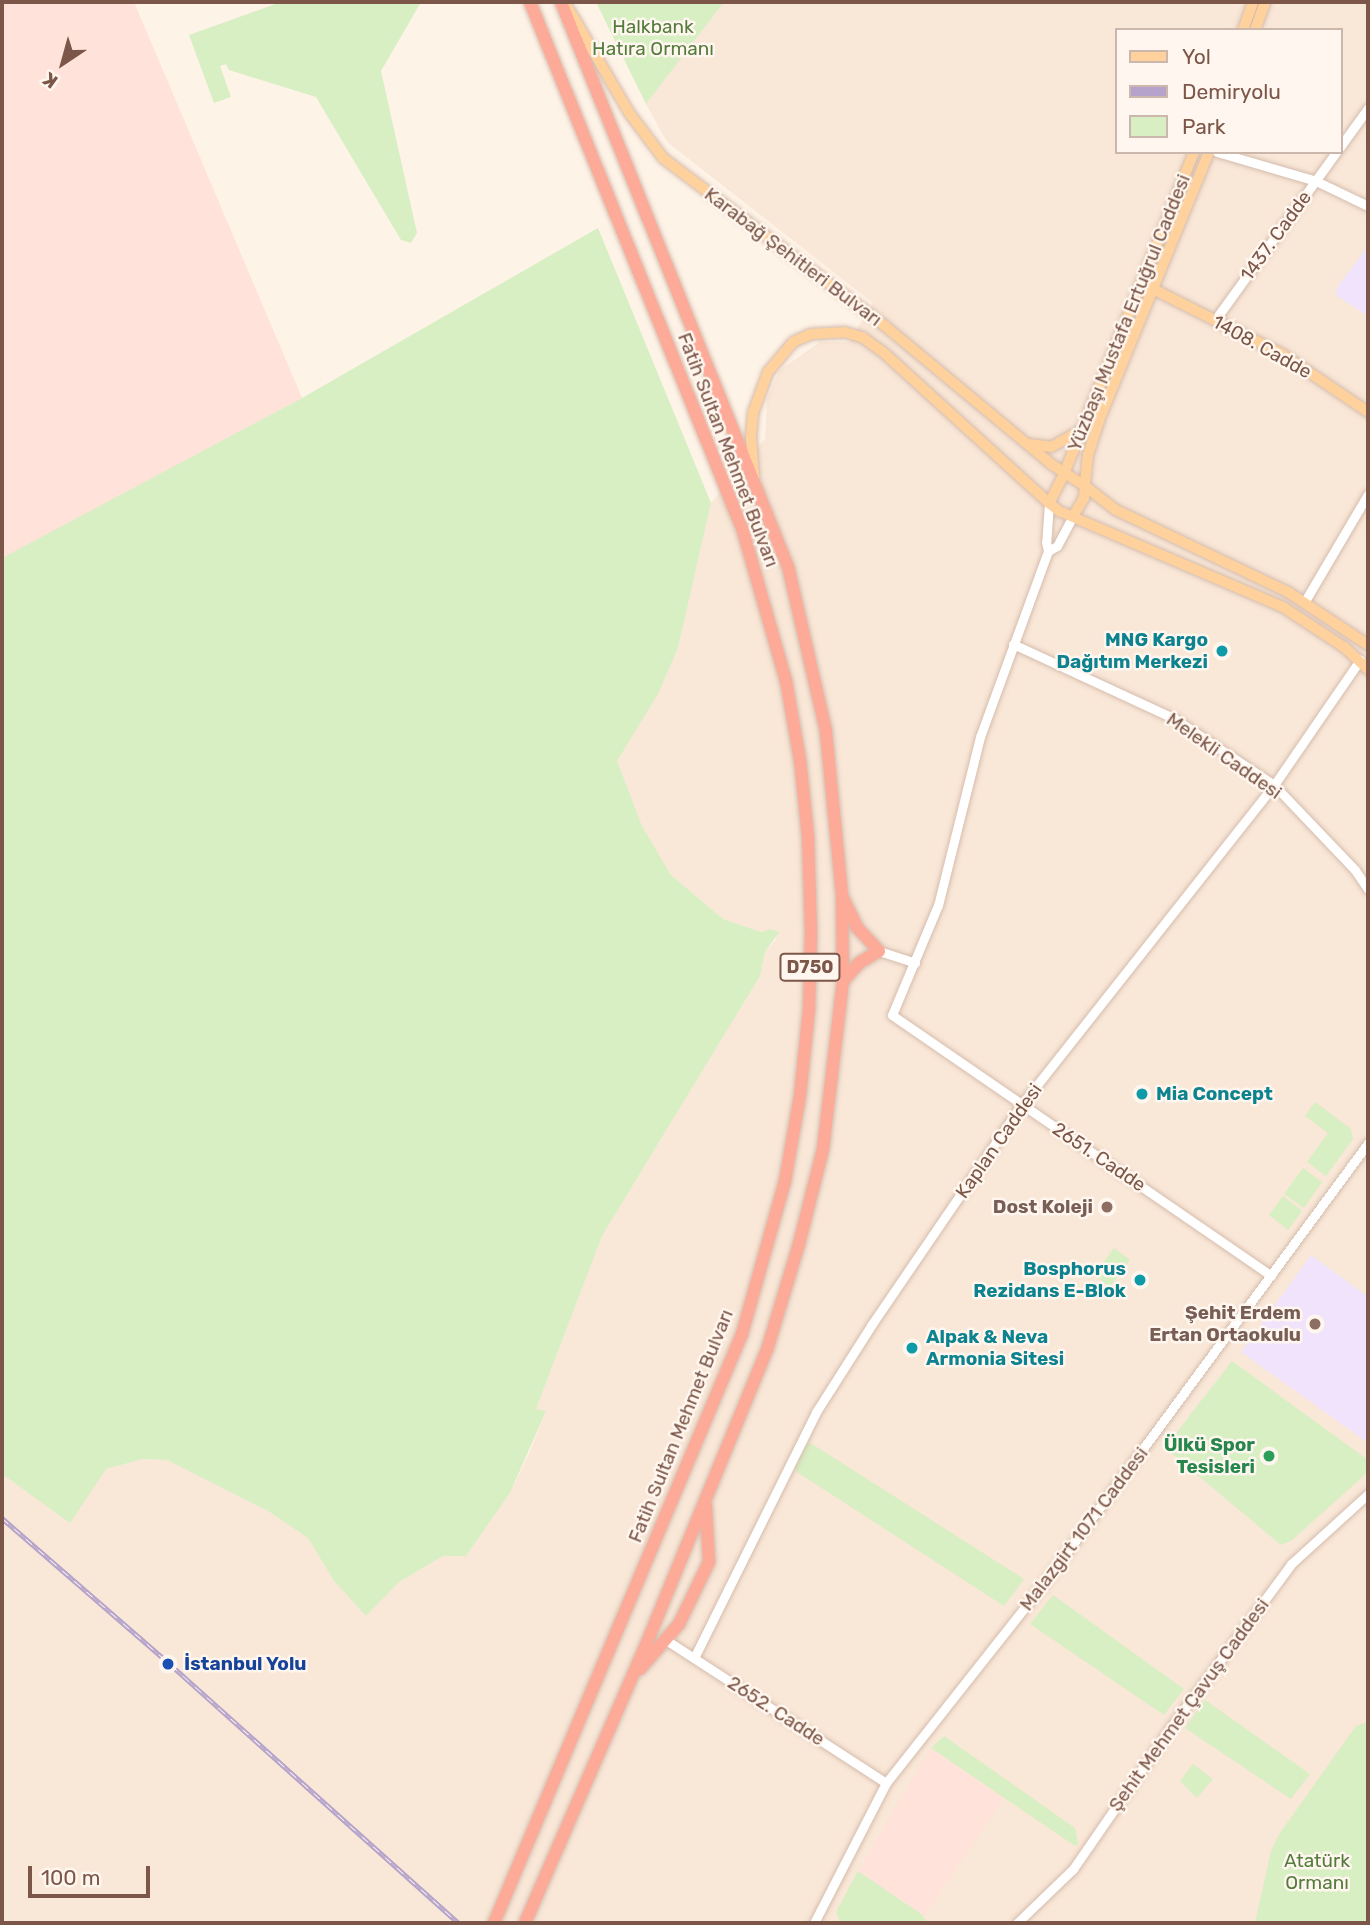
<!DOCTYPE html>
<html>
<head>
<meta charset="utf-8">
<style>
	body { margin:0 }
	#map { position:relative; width:1370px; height:1925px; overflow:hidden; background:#fef3e7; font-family:Rubik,sans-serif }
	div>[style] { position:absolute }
	.residential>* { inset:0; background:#f9e7d7 }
	.commercial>* { inset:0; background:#ffe2da }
	.education>* { inset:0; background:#f0e3fb }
	.green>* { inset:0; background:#d8eec3 }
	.roads { filter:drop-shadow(0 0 2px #d5bcad) drop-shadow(0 0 2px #d5bcad) }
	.minor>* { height:9px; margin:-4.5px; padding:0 4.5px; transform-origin:4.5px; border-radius:4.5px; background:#fff }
	.major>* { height:10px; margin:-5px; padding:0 5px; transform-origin:5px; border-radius:5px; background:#ffd29d }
	.highway>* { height:12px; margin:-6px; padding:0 6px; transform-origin:6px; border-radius:6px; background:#feaa98 }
	.rail>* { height:5px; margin-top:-2.5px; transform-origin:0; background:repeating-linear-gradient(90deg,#fff7ef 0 8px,#b5a3cb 0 16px); box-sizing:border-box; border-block:2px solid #b5a3cb }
	.dots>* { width:19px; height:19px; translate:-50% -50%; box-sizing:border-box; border:4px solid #fff7ef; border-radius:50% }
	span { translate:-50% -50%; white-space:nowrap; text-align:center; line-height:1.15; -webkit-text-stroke:5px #fff7ef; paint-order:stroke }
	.shield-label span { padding:2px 5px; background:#fff7ef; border:2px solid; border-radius:5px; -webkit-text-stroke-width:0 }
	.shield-label { font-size:18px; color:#7c5648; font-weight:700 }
	.park-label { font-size:19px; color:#547c3c }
	.street-label { font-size:19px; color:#7c5648 }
	.culture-label { font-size:19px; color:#0d838f; font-weight:700 }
	.right { translate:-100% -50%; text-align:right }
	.left { translate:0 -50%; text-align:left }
	.education-label { font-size:19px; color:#785e54; font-weight:700 }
	.leisure-label { font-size:19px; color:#27864d; font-weight:700 }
	.transit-label { font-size:19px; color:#164399; font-weight:700 }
	.frame { position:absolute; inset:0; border:4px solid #7c5648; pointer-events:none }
	.legend { position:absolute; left:1115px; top:28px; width:228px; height:126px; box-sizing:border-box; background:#fff7ef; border:2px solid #cbb7ac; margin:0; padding:9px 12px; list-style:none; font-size:21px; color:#7c5648 }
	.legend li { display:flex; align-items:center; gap:14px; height:35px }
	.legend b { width:35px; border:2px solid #cbb7ac }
	.north { position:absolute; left:28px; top:28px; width:70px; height:70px; -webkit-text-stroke:5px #fff7ef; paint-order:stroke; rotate:216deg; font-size:19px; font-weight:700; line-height:28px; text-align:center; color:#7c5648 }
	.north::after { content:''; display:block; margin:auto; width:24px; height:32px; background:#7c5648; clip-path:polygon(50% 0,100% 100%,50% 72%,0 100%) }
	.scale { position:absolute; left:28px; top:1866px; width:122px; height:32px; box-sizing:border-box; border:4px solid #7c5648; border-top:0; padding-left:9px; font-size:21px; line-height:24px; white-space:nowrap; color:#7c5648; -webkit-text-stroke:5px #fff7ef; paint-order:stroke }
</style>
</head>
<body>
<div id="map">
	<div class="residential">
		<i style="clip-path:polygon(evenodd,724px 2px,1368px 2px,1368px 1923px,2px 1923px,2px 1474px,69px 1522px,106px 1469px,143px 1459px,167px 1460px,268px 1511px,308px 1538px,334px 1581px,366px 1615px,399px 1582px,443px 1556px,467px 1555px,510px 1493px,529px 1454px,546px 1411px,536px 1409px,602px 1236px,760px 976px,765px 952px,776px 939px,771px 929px,761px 932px,723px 919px,671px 875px,642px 826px,616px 761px,658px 694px,678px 648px,711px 503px,765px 439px,767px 399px,780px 370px,820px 342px,849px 342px,873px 303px,667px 142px,646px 104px,724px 2px,1116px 30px,1340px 30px,1340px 152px,1116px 152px,1116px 30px)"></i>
	</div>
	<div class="commercial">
		<i style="clip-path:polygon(2px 2px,134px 2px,302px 398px,2px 559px)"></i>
		<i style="clip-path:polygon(931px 1748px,1004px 1798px,924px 1916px,858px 1871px)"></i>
	</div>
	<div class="education">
		<i style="clip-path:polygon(1368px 246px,1368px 316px,1337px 296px,1336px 289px)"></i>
		<i style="clip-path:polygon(1311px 1255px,1368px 1297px,1368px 1443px,1241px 1352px)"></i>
	</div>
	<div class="green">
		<i style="clip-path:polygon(281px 2px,421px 2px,381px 71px,417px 233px,411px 243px,401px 240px,316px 97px,229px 70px,226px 64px,220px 66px,231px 97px,214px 103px,189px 35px)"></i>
		<i style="clip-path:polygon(596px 2px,724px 2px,646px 104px)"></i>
		<i style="clip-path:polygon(598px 228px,711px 503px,678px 648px,658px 694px,617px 761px,642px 826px,671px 875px,723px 919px,761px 932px,770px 929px,779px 932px,765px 952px,760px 976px,602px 1236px,536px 1409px,546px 1411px,510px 1493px,466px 1556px,443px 1556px,399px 1582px,366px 1616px,334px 1581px,308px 1538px,268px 1511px,167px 1460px,143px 1459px,106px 1469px,70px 1523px,2px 1474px,2px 558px,302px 398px)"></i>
		<i style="clip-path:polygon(1315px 1102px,1351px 1129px,1353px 1139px,1326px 1176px,1307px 1162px,1328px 1133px,1305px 1116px)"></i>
		<i style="clip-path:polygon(1303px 1168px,1322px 1182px,1304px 1208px,1284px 1194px)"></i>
		<i style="clip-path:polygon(1283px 1196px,1302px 1211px,1288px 1230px,1269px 1215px)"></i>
		<i style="clip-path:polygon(1114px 1248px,1130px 1260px,1110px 1287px,1094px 1275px)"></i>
		<i style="clip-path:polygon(1232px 1361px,1368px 1460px,1368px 1472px,1292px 1540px,1281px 1545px,1170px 1452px,1167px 1445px)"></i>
		<i style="clip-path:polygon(808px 1443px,812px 1444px,1024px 1579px,1004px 1606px,797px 1472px,794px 1465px)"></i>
		<i style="clip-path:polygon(1053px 1595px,1184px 1689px,1164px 1715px,1030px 1624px)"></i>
		<i style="clip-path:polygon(1205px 1700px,1310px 1774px,1291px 1799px,1185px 1728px)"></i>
		<i style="clip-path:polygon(1368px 1722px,1368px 1923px,1255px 1923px,1271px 1851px,1280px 1833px,1356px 1726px)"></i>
		<i style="clip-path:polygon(944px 1736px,1075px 1828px,1078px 1844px,1075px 1846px,931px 1748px)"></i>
		<i style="clip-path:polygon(1193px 1764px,1213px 1779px,1197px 1798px,1180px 1781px)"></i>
		<i style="clip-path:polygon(858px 1871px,924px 1916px,923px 1918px,930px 1923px,840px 1921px,836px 1912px)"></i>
	</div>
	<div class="roads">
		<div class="minor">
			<i style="left:1340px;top:147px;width:48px;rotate:-54.3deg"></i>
			<i style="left:1217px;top:152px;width:103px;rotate:16.3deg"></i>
			<i style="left:1316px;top:181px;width:58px;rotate:25.7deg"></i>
			<i style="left:1215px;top:320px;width:207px;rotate:-54.2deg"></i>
			<i style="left:1049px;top:503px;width:39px;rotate:94deg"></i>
			<i style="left:1046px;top:542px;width:9px;rotate:77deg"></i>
			<i style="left:1048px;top:551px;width:10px;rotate:-29deg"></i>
			<i style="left:1057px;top:546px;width:34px;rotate:-62deg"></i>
			<i style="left:1048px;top:551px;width:198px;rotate:110.1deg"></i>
			<i style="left:980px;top:737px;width:173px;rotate:104deg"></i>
			<i style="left:938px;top:905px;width:119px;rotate:112.7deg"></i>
			<i style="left:892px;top:1015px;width:460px;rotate:34.5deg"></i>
			<i style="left:1305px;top:601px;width:124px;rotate:-59.5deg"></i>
			<i style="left:1013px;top:644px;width:179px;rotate:24.8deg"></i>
			<i style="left:1175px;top:719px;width:119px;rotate:33.7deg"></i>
			<i style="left:1274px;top:785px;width:117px;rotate:46.4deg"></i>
			<i style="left:1355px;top:870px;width:23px;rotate:56deg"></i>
			<i style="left:879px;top:951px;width:38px;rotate:18deg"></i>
			<i style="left:666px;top:1640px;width:262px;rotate:33deg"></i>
			<i style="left:694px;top:1658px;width:275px;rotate:-63.6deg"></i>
			<i style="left:816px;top:1412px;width:104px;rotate:-57.5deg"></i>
			<i style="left:872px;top:1324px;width:266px;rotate:-55.7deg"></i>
			<i style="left:1022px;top:1104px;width:407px;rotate:-51.7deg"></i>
			<i style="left:1274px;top:785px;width:152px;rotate:-55.5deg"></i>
			<i style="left:814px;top:1923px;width:157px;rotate:-62.8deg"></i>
			<i style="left:886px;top:1783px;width:255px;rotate:-51.7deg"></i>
			<i style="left:1044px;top:1583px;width:546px;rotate:-53.63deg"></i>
			<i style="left:1017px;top:1923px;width:78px;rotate:-44deg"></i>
			<i style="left:1073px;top:1869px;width:173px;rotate:-55.4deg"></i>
			<i style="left:1171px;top:1727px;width:202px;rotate:-53.6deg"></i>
			<i style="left:1291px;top:1564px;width:104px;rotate:-42.3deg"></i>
		</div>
		<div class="major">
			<i style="left:568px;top:8px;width:123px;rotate:59.7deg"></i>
			<i style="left:630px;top:114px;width:55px;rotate:53.1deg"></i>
			<i style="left:663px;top:158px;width:278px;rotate:37.1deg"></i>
			<i style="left:885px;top:326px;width:216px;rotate:39.7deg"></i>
			<i style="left:1051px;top:464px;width:40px;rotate:32.9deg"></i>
			<i style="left:1085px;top:486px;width:12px;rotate:95deg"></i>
			<i style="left:1084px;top:498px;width:21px;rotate:121deg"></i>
			<i style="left:1243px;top:30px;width:30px;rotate:-70deg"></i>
			<i style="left:1255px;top:30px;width:30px;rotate:-70deg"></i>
			<i style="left:1194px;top:152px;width:347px;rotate:112deg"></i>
			<i style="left:1064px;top:474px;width:33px;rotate:117deg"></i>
			<i style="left:1049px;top:503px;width:13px;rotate:39deg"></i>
			<i style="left:1059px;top:511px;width:244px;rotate:23.2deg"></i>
			<i style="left:1283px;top:607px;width:73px;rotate:33.3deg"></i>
			<i style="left:1344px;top:647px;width:33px;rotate:43deg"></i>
			<i style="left:1209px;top:152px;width:284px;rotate:112.3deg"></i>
			<i style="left:1101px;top:415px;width:42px;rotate:108deg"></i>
			<i style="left:1088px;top:455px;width:31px;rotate:96deg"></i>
			<i style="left:1085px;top:486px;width:39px;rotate:38deg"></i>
			<i style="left:1116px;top:510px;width:191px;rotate:25.5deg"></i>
			<i style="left:1288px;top:592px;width:96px;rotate:33.5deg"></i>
			<i style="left:1153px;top:289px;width:144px;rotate:26.7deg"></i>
			<i style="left:1282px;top:354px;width:104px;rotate:34deg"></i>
			<i style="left:1028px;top:444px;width:23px;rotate:7deg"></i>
			<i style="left:1051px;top:447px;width:35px;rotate:-29deg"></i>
			<i style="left:754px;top:477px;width:40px;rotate:-94.3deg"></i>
			<i style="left:751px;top:437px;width:24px;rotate:-85deg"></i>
			<i style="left:753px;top:413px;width:44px;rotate:-69.9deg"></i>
			<i style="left:768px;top:372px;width:39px;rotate:-50deg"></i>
			<i style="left:793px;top:342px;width:20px;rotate:-24deg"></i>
			<i style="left:811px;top:334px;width:33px;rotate:-3deg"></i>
			<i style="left:844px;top:332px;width:19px;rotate:16deg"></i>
			<i style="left:862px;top:337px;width:26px;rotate:36deg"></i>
			<i style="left:883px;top:352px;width:224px;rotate:42.3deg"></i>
		</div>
		<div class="highway">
			<i style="left:843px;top:981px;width:24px;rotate:-48deg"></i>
			<i style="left:859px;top:963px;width:23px;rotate:-31deg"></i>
			<i style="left:879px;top:951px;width:33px;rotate:-133deg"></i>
			<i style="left:857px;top:927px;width:32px;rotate:-116deg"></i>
			<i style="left:640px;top:1669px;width:60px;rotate:-49.1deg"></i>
			<i style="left:679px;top:1624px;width:69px;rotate:-64.2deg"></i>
			<i style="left:709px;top:1562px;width:56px;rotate:-93.1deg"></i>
			<i style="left:494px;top:1923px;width:639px;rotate:-67.17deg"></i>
			<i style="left:742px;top:1334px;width:159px;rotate:-74.3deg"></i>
			<i style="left:785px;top:1181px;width:86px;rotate:-80deg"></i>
			<i style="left:800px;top:1096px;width:87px;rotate:-84.1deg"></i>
			<i style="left:809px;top:1009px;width:77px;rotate:-88.5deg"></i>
			<i style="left:811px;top:932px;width:96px;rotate:-91.8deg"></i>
			<i style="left:808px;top:836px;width:76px;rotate:-96deg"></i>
			<i style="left:800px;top:760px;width:80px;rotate:-100deg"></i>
			<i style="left:786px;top:681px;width:156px;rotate:-106deg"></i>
			<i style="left:743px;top:531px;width:570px;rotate:-111.93deg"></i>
			<i style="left:525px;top:1923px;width:314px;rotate:-66.5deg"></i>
			<i style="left:650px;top:1635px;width:308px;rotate:-67.7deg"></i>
			<i style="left:767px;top:1350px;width:111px;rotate:-73.2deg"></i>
			<i style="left:799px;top:1244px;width:98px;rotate:-75.8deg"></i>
			<i style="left:823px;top:1149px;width:169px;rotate:-83.2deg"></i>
			<i style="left:843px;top:981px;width:86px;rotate:-90.7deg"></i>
			<i style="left:842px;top:895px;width:165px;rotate:-95.6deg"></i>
			<i style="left:826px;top:731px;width:168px;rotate:-103deg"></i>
			<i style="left:788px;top:567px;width:609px;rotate:-111.89deg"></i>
		</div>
	</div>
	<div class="rail">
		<i style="left:2px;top:1518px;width:224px;rotate:41deg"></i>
		<i style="left:171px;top:1665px;width:387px;rotate:41.9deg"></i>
	</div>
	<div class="dots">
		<i style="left:1222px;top:651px;background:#0f9aa8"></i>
		<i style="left:1142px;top:1094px;background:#0f9aa8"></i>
		<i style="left:1107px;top:1207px;background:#8d6e63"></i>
		<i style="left:1140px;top:1280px;background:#0f9aa8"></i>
		<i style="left:1315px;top:1324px;background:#8d6e63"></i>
		<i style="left:912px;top:1348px;background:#0f9aa8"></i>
		<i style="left:1269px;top:1456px;background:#2e9e5b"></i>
		<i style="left:168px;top:1664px;background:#1a4fb4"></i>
	</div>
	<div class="shield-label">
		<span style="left:810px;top:967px">D750</span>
	</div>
	<div class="park-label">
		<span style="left:653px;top:38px">Halkbank<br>Hatıra Ormanı</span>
		<span style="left:1317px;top:1872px">Atatürk<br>Ormanı</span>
	</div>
	<div class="street-label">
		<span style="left:1276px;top:236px;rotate:-54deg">1437. Cadde</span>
		<span style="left:793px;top:257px;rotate:37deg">Karabağ Şehitleri Bulvarı</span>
		<span style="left:1129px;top:313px;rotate:-68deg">Yüzbaşı Mustafa Ertuğrul Caddesi</span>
		<span style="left:1262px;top:347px;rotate:29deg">1408. Cadde</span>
		<span style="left:728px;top:450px;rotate:69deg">Fatih Sultan Mehmet Bulvarı</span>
		<span style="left:1224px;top:756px;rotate:35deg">Melekli Caddesi</span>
		<span style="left:999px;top:1141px;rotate:-55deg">Kaplan Caddesi</span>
		<span style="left:1099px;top:1157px;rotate:34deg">2651. Cadde</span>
		<span style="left:681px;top:1426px;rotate:-68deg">Fatih Sultan Mehmet Bulvarı</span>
		<span style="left:1084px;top:1529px;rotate:-53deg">Malazgirt 1071 Caddesi</span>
		<span style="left:1189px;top:1705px;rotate:-54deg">Şehit Mehmet Çavuş Caddesi</span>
		<span style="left:776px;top:1711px;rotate:33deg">2652. Cadde</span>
	</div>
	<div class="culture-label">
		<span class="right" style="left:1208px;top:651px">MNG Kargo<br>Dağıtım Merkezi</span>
		<span class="left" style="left:1156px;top:1094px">Mia Concept</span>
		<span class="right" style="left:1126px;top:1280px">Bosphorus<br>Rezidans E-Blok</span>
		<span class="left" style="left:926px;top:1348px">Alpak &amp; Neva<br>Armonia Sitesi</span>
	</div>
	<div class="education-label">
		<span class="right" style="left:1093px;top:1207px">Dost Koleji</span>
		<span class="right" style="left:1301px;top:1324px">Şehit Erdem<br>Ertan Ortaokulu</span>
	</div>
	<div class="leisure-label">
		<span class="right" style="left:1255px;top:1456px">Ülkü Spor<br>Tesisleri</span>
	</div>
	<div class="transit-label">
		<span class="left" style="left:184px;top:1664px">İstanbul Yolu</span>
	</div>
	<div class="frame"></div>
	<ul class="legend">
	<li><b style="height:9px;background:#ffd29d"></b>Yol</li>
	<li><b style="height:9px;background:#b5a3cb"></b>Demiryolu</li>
	<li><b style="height:19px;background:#d8eec3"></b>Park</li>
	</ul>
	<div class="north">K</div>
	<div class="scale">100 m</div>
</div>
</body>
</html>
